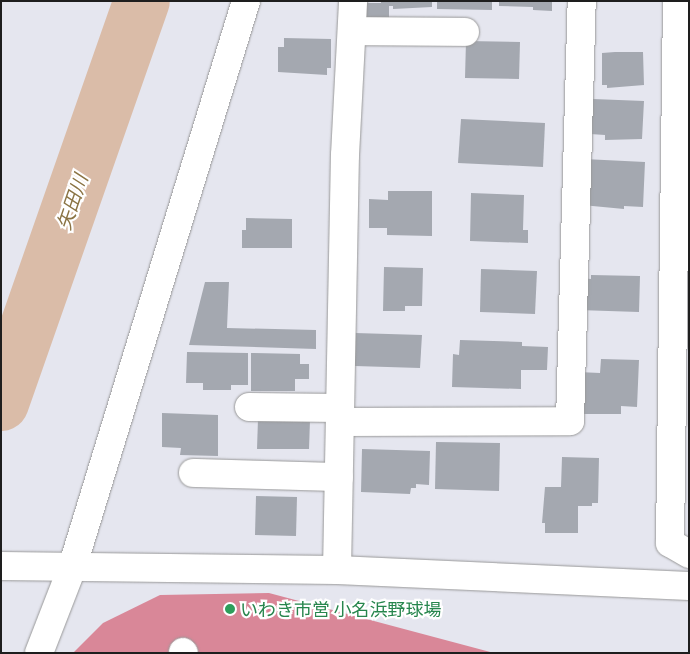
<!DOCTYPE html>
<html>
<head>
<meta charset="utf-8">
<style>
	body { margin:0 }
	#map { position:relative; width:690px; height:654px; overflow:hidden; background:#e5e6ef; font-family:Barlow,"Noto Sans JP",sans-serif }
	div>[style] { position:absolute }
	.pitch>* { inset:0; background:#d98798 }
	.river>* { height:56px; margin:-28px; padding:0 28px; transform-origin:28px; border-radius:28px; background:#dabca8 }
	.building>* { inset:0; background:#a4a8b0 }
	.roads { filter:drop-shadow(0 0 1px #989898) drop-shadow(0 0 1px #989898) }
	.minor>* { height:28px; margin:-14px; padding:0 14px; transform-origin:14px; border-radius:14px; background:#fff }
	.dots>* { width:14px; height:14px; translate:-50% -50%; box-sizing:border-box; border:2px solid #fff; border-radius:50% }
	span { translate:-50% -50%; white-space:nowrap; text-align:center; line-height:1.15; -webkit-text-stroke:4.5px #fff; paint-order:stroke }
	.leisure-label { font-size:18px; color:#27864d }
	.left { translate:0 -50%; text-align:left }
	.water-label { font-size:19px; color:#8a7343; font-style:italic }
	.frame { position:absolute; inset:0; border:2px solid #1e1e1e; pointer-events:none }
</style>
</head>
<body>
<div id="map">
	<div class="pitch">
		<i style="clip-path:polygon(269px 593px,494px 653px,73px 653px,103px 623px,160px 595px)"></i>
	</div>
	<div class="river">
		<i style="left:1px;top:403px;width:426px;rotate:-70.7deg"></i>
	</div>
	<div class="building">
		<i style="clip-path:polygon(381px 1px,432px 1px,432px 7px,393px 9px,393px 6px,389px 6px,389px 23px,367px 23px,367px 3px,381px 3px)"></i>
		<i style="clip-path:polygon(437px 1px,492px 1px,492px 10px,437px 9px)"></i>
		<i style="clip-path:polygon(499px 1px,552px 1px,552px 11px,533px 10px,533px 7px,499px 6px)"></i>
		<i style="clip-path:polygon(284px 38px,331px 39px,331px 68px,327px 68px,327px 75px,278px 72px,278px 47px,284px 47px)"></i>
		<i style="clip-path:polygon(466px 41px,520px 42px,519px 79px,465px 78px)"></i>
		<i style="clip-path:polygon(615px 52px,643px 52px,644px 85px,607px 88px,607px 85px,602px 85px,602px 53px)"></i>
		<i style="clip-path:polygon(593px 99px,644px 101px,642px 139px,605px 140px,605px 135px,590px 134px)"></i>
		<i style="clip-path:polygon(461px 119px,545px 123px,543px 167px,458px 163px)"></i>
		<i style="clip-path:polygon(584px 159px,645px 162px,643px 207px,624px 206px,624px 209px,582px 205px)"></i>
		<i style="clip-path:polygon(388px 191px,432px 191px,432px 236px,387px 235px,387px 228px,369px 228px,369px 199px,388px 200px)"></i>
		<i style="clip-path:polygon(471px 193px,524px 195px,523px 230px,528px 230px,528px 243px,470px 241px)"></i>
		<i style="clip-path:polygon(246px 218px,292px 219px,292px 248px,242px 248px,242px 230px,246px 230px)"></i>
		<i style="clip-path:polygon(384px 267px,423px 268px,422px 306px,405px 306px,405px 311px,383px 311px)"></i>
		<i style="clip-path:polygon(481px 269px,537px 271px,535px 314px,480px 312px)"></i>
		<i style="clip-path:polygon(591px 275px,640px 276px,639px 312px,578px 310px,580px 278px,591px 279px)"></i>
		<i style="clip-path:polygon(205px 282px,229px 282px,227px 328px,316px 330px,316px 349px,189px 345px)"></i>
		<i style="clip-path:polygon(355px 333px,422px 335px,420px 368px,355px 366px)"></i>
		<i style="clip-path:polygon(460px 340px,522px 342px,522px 346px,548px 347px,547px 370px,521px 370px,521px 389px,452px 387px,453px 354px,459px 355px)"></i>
		<i style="clip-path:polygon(187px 352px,248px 353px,248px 385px,231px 385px,231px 390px,203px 390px,203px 383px,186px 383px)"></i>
		<i style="clip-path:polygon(251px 353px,300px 354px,300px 364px,309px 364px,309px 379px,295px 379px,295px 391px,251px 391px)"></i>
		<i style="clip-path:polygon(601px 359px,639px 360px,637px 407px,621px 406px,621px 414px,578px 414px,578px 372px,600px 373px)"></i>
		<i style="clip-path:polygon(162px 413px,218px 415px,218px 456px,180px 455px,181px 448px,162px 447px)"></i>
		<i style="clip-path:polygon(258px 419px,310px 420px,309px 449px,257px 449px)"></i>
		<i style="clip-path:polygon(436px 442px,500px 443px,499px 491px,435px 489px)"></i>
		<i style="clip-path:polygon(362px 449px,430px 451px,429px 485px,416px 484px,416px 488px,411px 488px,410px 494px,361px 492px)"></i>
		<i style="clip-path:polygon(562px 457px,599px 458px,598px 503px,592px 503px,592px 506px,578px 506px,578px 533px,545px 533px,545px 523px,542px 523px,545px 487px,561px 487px)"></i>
		<i style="clip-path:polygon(256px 496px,297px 497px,296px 536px,255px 535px)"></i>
	</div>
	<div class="roads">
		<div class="minor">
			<i style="left:677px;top:1px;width:542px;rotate:90.74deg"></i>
			<i style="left:670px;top:543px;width:22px;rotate:30deg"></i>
			<i style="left:352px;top:31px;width:113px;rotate:0.5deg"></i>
			<i style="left:249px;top:407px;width:91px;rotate:0.6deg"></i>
			<i style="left:340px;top:422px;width:230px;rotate:-0.2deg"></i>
			<i style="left:570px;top:421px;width:420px;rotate:-88.4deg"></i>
			<i style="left:193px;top:473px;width:146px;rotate:1.6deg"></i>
			<i style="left:1px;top:566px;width:336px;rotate:0.7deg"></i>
			<i style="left:337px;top:570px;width:352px;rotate:2.6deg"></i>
			<i style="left:337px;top:570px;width:415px;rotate:-88.9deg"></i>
			<i style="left:345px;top:155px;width:154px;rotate:-87deg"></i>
			<i style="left:183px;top:652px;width:1px;rotate:45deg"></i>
			<i style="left:39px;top:653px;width:91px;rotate:-68.8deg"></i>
			<i style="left:72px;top:568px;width:593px;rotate:-72.94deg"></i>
		</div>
	</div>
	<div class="dots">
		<i style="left:230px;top:609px;background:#2e9e5b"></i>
	</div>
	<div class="leisure-label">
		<span class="left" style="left:240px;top:609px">いわき市営 小名浜野球場</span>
	</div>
	<div class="water-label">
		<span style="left:72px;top:202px;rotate:-71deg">矢田川</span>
	</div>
	<div class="frame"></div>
</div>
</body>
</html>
